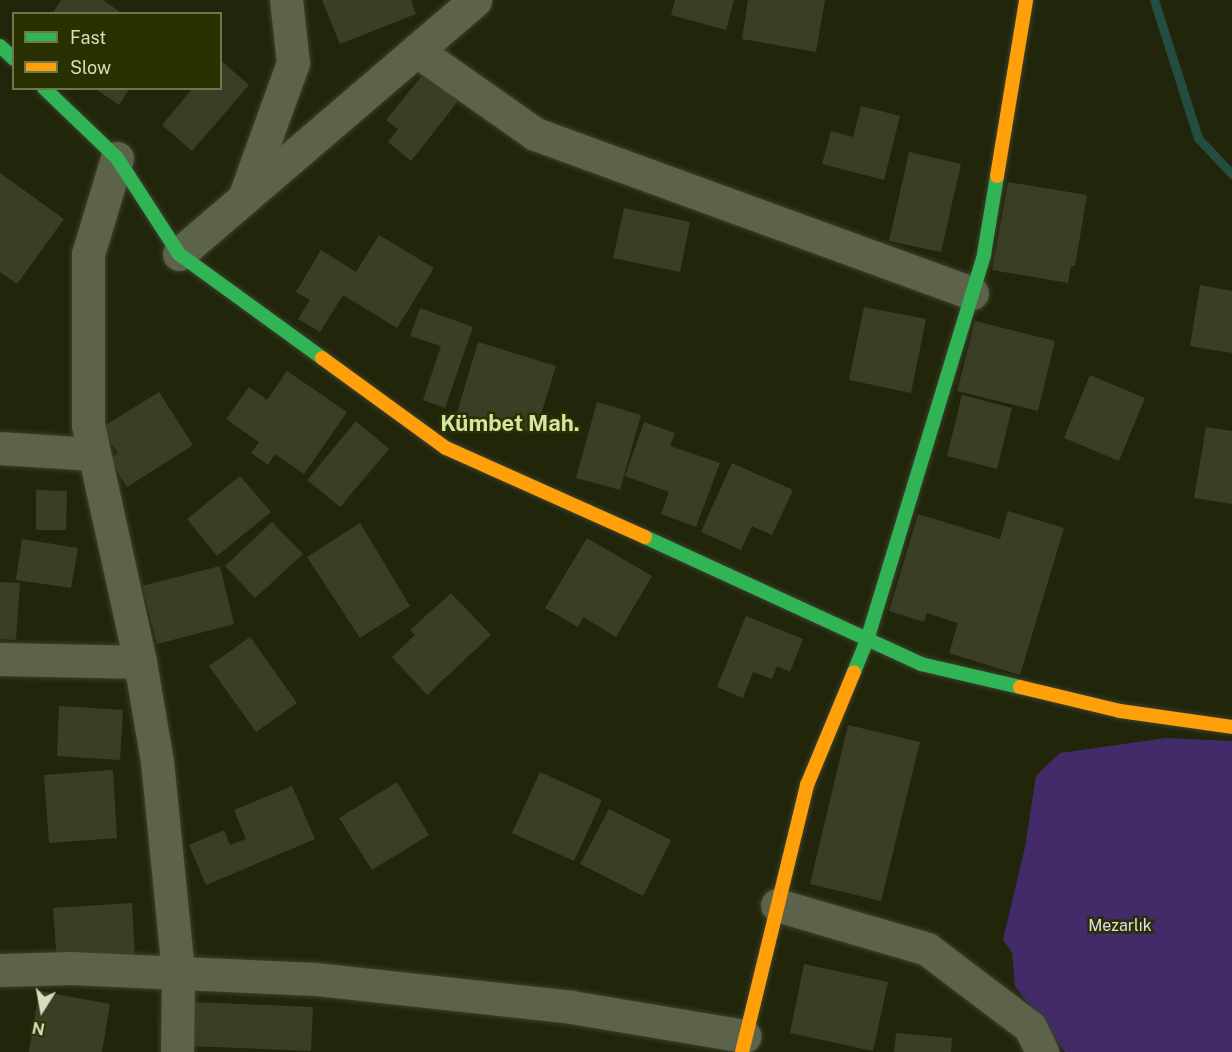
<!DOCTYPE html>
<html>
<head>
<meta charset="utf-8">
<style>
	body { margin:0 }
	#map { position:relative; width:1232px; height:1052px; overflow:hidden; background:#21260b; font-family:"Public Sans",sans-serif }
	div>[style] { position:absolute }
	.green>* { inset:0; background:#432a68 }
	.stream>* { height:9px; margin:-4.5px; padding:0 4.5px; transform-origin:4.5px; border-radius:4.5px; background:#244d42 }
	.building>* { inset:0; background:#3a3e25 }
	.roads { filter:drop-shadow(0 0 2px #3d412d) drop-shadow(0 0 2px #3d412d) }
	.street>* { height:33px; margin:-16.5px; padding:0 16.5px; transform-origin:16.5px; border-radius:16.5px; background:#5d624b }
	.fast>* { height:14px; margin:-7px; padding:0 7px; transform-origin:7px; border-radius:7px; background:#30b455 }
	.slow>* { height:14px; margin:-7px; padding:0 7px; transform-origin:7px; border-radius:7px; background:#ff9f0a }
	span { translate:-50% -50%; white-space:nowrap; text-align:center; line-height:1.15; -webkit-text-stroke:5px #293100; paint-order:stroke }
	.park-label { font-size:16px; color:#e1daf2 }
	.district-label { font-size:22px; color:#d6e5a2; font-weight:700 }
	.legend { position:absolute; left:12px; top:12px; width:210px; height:78px; box-sizing:border-box; background:#293100; border:2px solid #6e764c; margin:0; padding:8px 10px; list-style:none; font-size:18px; color:#d6ddbd }
	.legend li { display:flex; align-items:center; gap:12px; height:30px }
	.legend b { width:30px; border:2px solid #6e764c }
	.north { position:absolute; left:12px; top:980px; width:60px; height:60px; -webkit-text-stroke:4px #293100; paint-order:stroke; rotate:191deg; font-size:16px; font-weight:700; line-height:24px; text-align:center; color:#d6ddbd }
	.north::after { content:''; display:block; margin:auto; width:21px; height:27px; background:#d6ddbd; clip-path:polygon(50% 0,100% 100%,50% 72%,0 100%) }
</style>
</head>
<body>
<div id="map">
	<div class="green">
		<i style="clip-path:polygon(1166px 738px,1232px 741px,1232px 1052px,1065px 1052px,1015px 986px,1012px 952px,1003px 940px,1025px 847px,1036px 776px,1060px 753px)"></i>
	</div>
	<div class="stream">
		<i style="left:1154px;top:0;width:145px;rotate:72.3deg"></i>
		<i style="left:1198px;top:138px;width:50px;rotate:46.6deg"></i>
	</div>
	<div class="building">
		<i style="clip-path:polygon(61px 0,103px 0,123px 14px,52px 14px)"></i>
		<i style="clip-path:polygon(322px 0,411px 0,416px 14px,340px 44px)"></i>
		<i style="clip-path:polygon(675px 0,734px 0,726px 30px,671px 15px)"></i>
		<i style="clip-path:polygon(748px 0,825px 0,816px 52px,742px 39px)"></i>
		<i style="clip-path:polygon(220px 60px,249px 85px,192px 151px,162px 125px,193px 88px,220px 88px)"></i>
		<i style="clip-path:polygon(424px 73px,459px 100px,411px 161px,388px 142px,398px 129px,386px 120px)"></i>
		<i style="clip-path:polygon(94px 88px,130px 88px,119px 105px)"></i>
		<i style="clip-path:polygon(861px 106px,900px 116px,884px 180px,822px 164px,831px 131px,853px 137px)"></i>
		<i style="clip-path:polygon(909px 152px,961px 164px,941px 252px,889px 241px)"></i>
		<i style="clip-path:polygon(0 173px,64px 219px,17px 284px,0 272px)"></i>
		<i style="clip-path:polygon(1008px 182px,1087px 195px,1075px 266px,1071px 266px,1068px 283px,992px 270px)"></i>
		<i style="clip-path:polygon(624px 208px,690px 222px,680px 272px,613px 258px)"></i>
		<i style="clip-path:polygon(379px 235px,434px 268px,397px 328px,343px 295px,320px 332px,298px 319px,310px 300px,296px 292px,321px 250px,356px 272px)"></i>
		<i style="clip-path:polygon(1200px 285px,1232px 291px,1232px 353px,1190px 346px)"></i>
		<i style="clip-path:polygon(864px 307px,926px 319px,911px 393px,849px 380px)"></i>
		<i style="clip-path:polygon(420px 308px,473px 327px,445px 408px,423px 400px,441px 346px,410px 336px)"></i>
		<i style="clip-path:polygon(975px 321px,1055px 341px,1038px 411px,957px 391px)"></i>
		<i style="clip-path:polygon(478px 342px,556px 366px,535px 434px,501px 423px,499px 430px,456px 416px)"></i>
		<i style="clip-path:polygon(287px 371px,347px 412px,304px 474px,275px 454px,268px 465px,251px 453px,259px 442px,226px 419px,249px 387px,267px 400px)"></i>
		<i style="clip-path:polygon(1090px 375px,1145px 398px,1119px 461px,1064px 438px)"></i>
		<i style="clip-path:polygon(159px 392px,193px 445px,127px 487px,109px 459px,118px 453px,101px 428px)"></i>
		<i style="clip-path:polygon(962px 395px,1012px 408px,997px 469px,947px 456px)"></i>
		<i style="clip-path:polygon(597px 402px,641px 415px,620px 490px,576px 478px)"></i>
		<i style="clip-path:polygon(356px 421px,389px 449px,340px 507px,307px 480px)"></i>
		<i style="clip-path:polygon(644px 422px,675px 433px,670px 446px,720px 463px,696px 527px,661px 514px,669px 492px,625px 476px)"></i>
		<i style="clip-path:polygon(1206px 427px,1232px 431px,1232px 504px,1194px 498px)"></i>
		<i style="clip-path:polygon(732px 463px,793px 490px,772px 535px,752px 526px,741px 550px,701px 532px)"></i>
		<i style="clip-path:polygon(240px 476px,271px 512px,217px 556px,187px 519px)"></i>
		<i style="clip-path:polygon(36px 490px,67px 491px,66px 530px,36px 530px)"></i>
		<i style="clip-path:polygon(1008px 511px,1064px 528px,1020px 675px,949px 653px,958px 623px,927px 613px,924px 622px,889px 611px,918px 514px,1000px 539px)"></i>
		<i style="clip-path:polygon(272px 522px,303px 554px,255px 598px,225px 566px)"></i>
		<i style="clip-path:polygon(360px 523px,410px 606px,360px 638px,307px 557px)"></i>
		<i style="clip-path:polygon(587px 538px,652px 576px,616px 637px,583px 617px,578px 627px,545px 608px)"></i>
		<i style="clip-path:polygon(22px 539px,78px 548px,71px 588px,16px 580px)"></i>
		<i style="clip-path:polygon(220px 566px,234px 624px,157px 644px,142px 586px)"></i>
		<i style="clip-path:polygon(0 582px,20px 583px,16px 640px,0 639px)"></i>
		<i style="clip-path:polygon(451px 593px,491px 635px,427px 695px,392px 657px,415px 635px,410px 630px)"></i>
		<i style="clip-path:polygon(746px 616px,803px 639px,790px 672px,777px 666px,772px 679px,753px 672px,743px 698px,717px 687px)"></i>
		<i style="clip-path:polygon(250px 637px,297px 703px,256px 732px,209px 666px)"></i>
		<i style="clip-path:polygon(59px 706px,123px 710px,120px 760px,57px 756px)"></i>
		<i style="clip-path:polygon(848px 725px,920px 742px,881px 901px,810px 884px)"></i>
		<i style="clip-path:polygon(113px 770px,117px 838px,49px 843px,44px 775px)"></i>
		<i style="clip-path:polygon(540px 772px,602px 800px,574px 861px,512px 833px)"></i>
		<i style="clip-path:polygon(397px 782px,429px 835px,372px 870px,339px 818px)"></i>
		<i style="clip-path:polygon(292px 786px,315px 839px,206px 885px,189px 845px,224px 830px,230px 845px,246px 839px,234px 810px)"></i>
		<i style="clip-path:polygon(609px 809px,671px 840px,643px 896px,580px 864px)"></i>
		<i style="clip-path:polygon(132px 903px,135px 958px,57px 963px,53px 908px)"></i>
		<i style="clip-path:polygon(804px 964px,888px 982px,873px 1051px,790px 1033px)"></i>
		<i style="clip-path:polygon(39px 991px,110px 1004px,102px 1052px,29px 1052px)"></i>
		<i style="clip-path:polygon(193px 1002px,313px 1007px,311px 1051px,191px 1046px)"></i>
		<i style="clip-path:polygon(896px 1033px,952px 1038px,951px 1052px,894px 1052px)"></i>
	</div>
	<div class="roads">
		<div class="street">
			<i style="left:417px;top:51px;width:144px;rotate:35.1deg"></i>
			<i style="left:535px;top:134px;width:465px;rotate:20deg"></i>
			<i style="left:117px;top:158px;width:100px;rotate:106.8deg"></i>
			<i style="left:88px;top:254px;width:171px;rotate:90deg"></i>
			<i style="left:88px;top:425px;width:243px;rotate:77.6deg"></i>
			<i style="left:140px;top:662px;width:100px;rotate:80.3deg"></i>
			<i style="left:157px;top:761px;width:213px;rotate:84.3deg"></i>
			<i style="left:178px;top:973px;width:79px;rotate:90.7deg"></i>
			<i style="left:244px;top:198px;width:144px;rotate:-70.1deg"></i>
			<i style="left:293px;top:63px;width:63px;rotate:-96.3deg"></i>
			<i style="left:179px;top:254px;width:390px;rotate:-40.6deg"></i>
			<i style="left:0;top:448px;width:94px;rotate:3.7deg"></i>
			<i style="left:0;top:659px;width:140px;rotate:1.2deg"></i>
			<i style="left:777px;top:905px;width:156px;rotate:16.3deg"></i>
			<i style="left:927px;top:949px;width:129px;rotate:37.1deg"></i>
			<i style="left:1030px;top:1027px;width:28px;rotate:64deg"></i>
			<i style="left:0;top:970px;width:71px;rotate:-1.6deg"></i>
			<i style="left:71px;top:968px;width:244px;rotate:2.6deg"></i>
			<i style="left:315px;top:979px;width:258px;rotate:6.2deg"></i>
			<i style="left:571px;top:1007px;width:176px;rotate:9.5deg"></i>
		</div>
		<div class="fast">
			<i style="left:0;top:46px;width:19px;rotate:43deg"></i>
			<i style="left:44px;top:88px;width:101px;rotate:43.8deg"></i>
			<i style="left:117px;top:158px;width:114px;rotate:57.1deg"></i>
			<i style="left:179px;top:254px;width:177px;rotate:36deg"></i>
			<i style="left:645px;top:537px;width:304px;rotate:24.7deg"></i>
			<i style="left:921px;top:664px;width:102px;rotate:13.1deg"></i>
			<i style="left:854px;top:672px;width:38px;rotate:-68deg"></i>
			<i style="left:868px;top:637px;width:400px;rotate:-73.1deg"></i>
			<i style="left:984px;top:254px;width:79px;rotate:-80.5deg"></i>
		</div>
		<div class="slow">
			<i style="left:997px;top:176px;width:178px;rotate:-80.6deg"></i>
			<i style="left:322px;top:358px;width:153px;rotate:36deg"></i>
			<i style="left:446px;top:448px;width:218px;rotate:24.1deg"></i>
			<i style="left:1020px;top:687px;width:103px;rotate:13.5deg"></i>
			<i style="left:1120px;top:711px;width:113px;rotate:8.1deg"></i>
			<i style="left:742px;top:1052px;width:275px;rotate:-76.3deg"></i>
			<i style="left:807px;top:785px;width:122px;rotate:-67.4deg"></i>
		</div>
	</div>
	<div class="park-label">
		<span style="left:1120px;top:926px">Mezarlık</span>
	</div>
	<div class="district-label">
		<span style="left:510px;top:424px">Kümbet Mah.</span>
	</div>
	<ul class="legend">
	<li><b style="height:8px;background:#30b455"></b>Fast</li>
	<li><b style="height:8px;background:#ff9f0a"></b>Slow</li>
	</ul>
	<div class="north">N</div>
</div>
</body>
</html>
